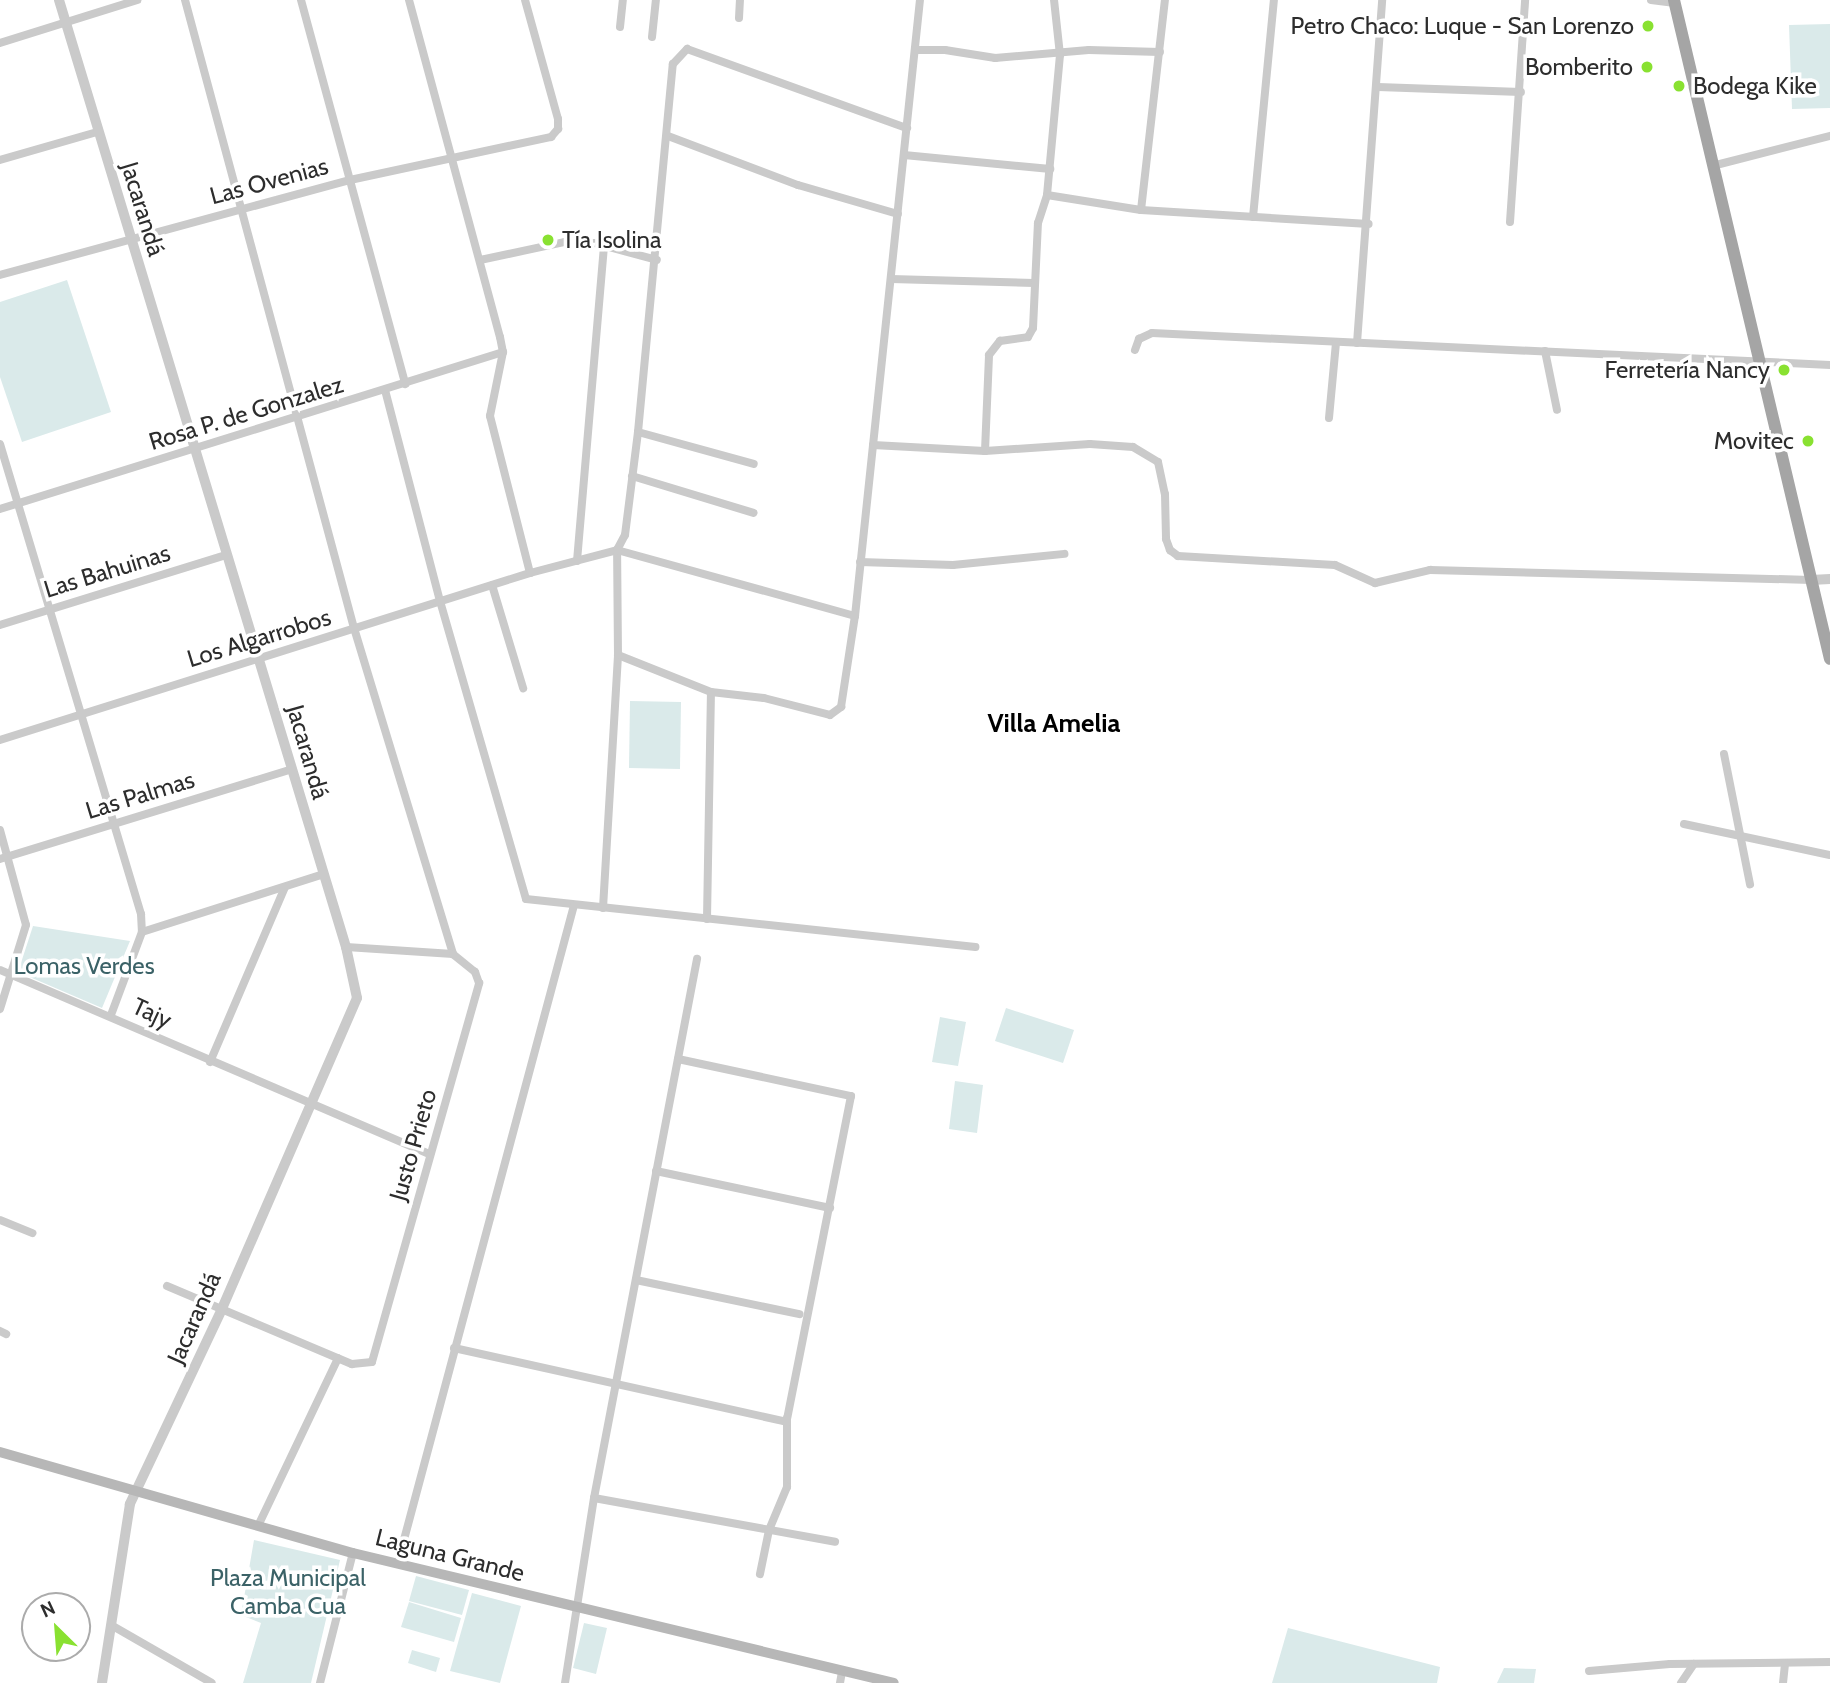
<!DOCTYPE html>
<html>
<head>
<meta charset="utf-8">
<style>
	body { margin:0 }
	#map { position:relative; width:1830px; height:1683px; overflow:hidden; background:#fff; font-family:Cabin,sans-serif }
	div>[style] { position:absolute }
	.green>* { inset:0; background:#daeaea }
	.minor>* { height:8px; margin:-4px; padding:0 4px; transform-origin:4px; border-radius:4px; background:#cacaca }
	.tertiary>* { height:10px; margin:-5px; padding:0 5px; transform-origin:5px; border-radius:5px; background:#cacaca }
	.secondary>* { height:10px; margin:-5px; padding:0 5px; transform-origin:5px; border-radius:5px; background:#b7b7b7 }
	.primary>* { height:12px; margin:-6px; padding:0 6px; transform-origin:6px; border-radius:6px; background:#a5a5a5 }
	.dots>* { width:19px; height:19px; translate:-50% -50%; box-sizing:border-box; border:4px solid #fff; border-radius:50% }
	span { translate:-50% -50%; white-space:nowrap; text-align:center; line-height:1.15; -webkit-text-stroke:7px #fff; paint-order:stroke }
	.poi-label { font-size:24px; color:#2d2d2d }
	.right { translate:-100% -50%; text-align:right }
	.left { translate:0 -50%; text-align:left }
	.street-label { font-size:24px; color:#2d2d2d }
	.park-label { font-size:24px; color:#3b6267 }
	.neighbourhood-label { font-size:26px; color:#000; font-weight:700 }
	.north { position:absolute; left:21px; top:1592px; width:70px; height:70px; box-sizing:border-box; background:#fff; border:2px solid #ababab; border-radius:50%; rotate:335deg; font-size:19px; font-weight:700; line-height:28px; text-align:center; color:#2d2d2d }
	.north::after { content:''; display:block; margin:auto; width:24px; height:32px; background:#89e131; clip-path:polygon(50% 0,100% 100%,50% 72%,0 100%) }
</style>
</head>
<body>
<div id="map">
	<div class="green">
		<i style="clip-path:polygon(1830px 24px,1830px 108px,1792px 109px,1789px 25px)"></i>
		<i style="clip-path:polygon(67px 280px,111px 412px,22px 442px,0 377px,0 302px)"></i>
		<i style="clip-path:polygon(630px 701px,681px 702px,680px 769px,629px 768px)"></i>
		<i style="clip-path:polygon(33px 926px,130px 941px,102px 1008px,18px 972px)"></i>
		<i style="clip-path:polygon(1006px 1008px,1074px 1030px,1063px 1063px,995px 1041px)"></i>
		<i style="clip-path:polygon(940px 1017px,966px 1022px,958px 1066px,932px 1062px)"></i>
		<i style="clip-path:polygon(955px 1081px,983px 1085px,977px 1133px,949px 1129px)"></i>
		<i style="clip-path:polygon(254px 1540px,340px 1560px,311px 1683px,243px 1683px,261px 1623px,241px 1615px)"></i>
		<i style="clip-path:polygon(416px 1576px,469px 1590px,462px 1615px,409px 1601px)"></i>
		<i style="clip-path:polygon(472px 1593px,521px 1606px,500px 1683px,450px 1671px)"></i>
		<i style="clip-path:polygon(409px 1602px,461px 1618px,454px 1642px,401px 1627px)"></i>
		<i style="clip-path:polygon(584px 1623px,607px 1628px,596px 1674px,573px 1668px)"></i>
		<i style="clip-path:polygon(1288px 1628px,1440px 1667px,1437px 1683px,1272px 1683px)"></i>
		<i style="clip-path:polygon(412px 1650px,440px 1658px,436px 1672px,408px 1663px)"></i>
		<i style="clip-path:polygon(1504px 1668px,1536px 1669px,1534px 1683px,1497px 1683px)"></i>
	</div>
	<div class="minor">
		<i style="left:185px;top:0;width:650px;rotate:74.94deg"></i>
		<i style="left:354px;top:628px;width:341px;rotate:73.1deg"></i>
		<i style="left:453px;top:954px;width:107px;rotate:-176.3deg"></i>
		<i style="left:301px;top:0;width:398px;rotate:74.8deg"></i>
		<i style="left:409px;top:0;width:349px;rotate:74.9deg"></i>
		<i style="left:500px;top:337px;width:15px;rotate:79deg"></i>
		<i style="left:503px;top:352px;width:65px;rotate:101.5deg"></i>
		<i style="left:490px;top:416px;width:162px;rotate:75.7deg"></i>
		<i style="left:1651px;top:0;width:24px;rotate:7deg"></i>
		<i style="left:739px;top:18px;width:18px;rotate:-87deg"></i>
		<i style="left:620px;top:27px;width:27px;rotate:-84deg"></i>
		<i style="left:652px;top:37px;width:37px;rotate:-84deg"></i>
		<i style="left:0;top:43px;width:144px;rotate:-17.4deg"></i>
		<i style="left:915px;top:50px;width:30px"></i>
		<i style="left:945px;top:50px;width:51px;rotate:9.1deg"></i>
		<i style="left:995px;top:58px;width:94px;rotate:-4.9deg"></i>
		<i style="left:1089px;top:50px;width:71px;rotate:1.6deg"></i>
		<i style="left:1378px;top:87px;width:143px;rotate:2deg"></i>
		<i style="left:668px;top:136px;width:139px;rotate:20.7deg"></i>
		<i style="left:798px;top:185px;width:104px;rotate:16.2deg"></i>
		<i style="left:904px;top:155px;width:147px;rotate:5.5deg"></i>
		<i style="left:0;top:160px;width:101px;rotate:-16.1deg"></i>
		<i style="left:1716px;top:165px;width:118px;rotate:-14.3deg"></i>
		<i style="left:1047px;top:195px;width:95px;rotate:9.1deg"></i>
		<i style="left:1141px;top:210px;width:228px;rotate:3.5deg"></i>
		<i style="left:1141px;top:210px;width:211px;rotate:-83.5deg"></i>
		<i style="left:1253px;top:217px;width:218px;rotate:-84.5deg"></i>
		<i style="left:1510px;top:222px;width:223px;rotate:-86.1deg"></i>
		<i style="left:480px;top:260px;width:87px;rotate:-12deg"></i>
		<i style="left:565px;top:242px;width:29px;rotate:2deg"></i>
		<i style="left:594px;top:243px;width:65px;rotate:15.1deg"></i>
		<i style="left:0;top:275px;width:363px;rotate:-15.2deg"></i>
		<i style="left:350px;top:180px;width:206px;rotate:-12.1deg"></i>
		<i style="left:551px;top:137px;width:11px;rotate:-49deg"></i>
		<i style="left:558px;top:129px;width:10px;rotate:-90deg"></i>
		<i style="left:558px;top:119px;width:123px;rotate:-105.5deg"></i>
		<i style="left:891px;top:279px;width:143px;rotate:1.6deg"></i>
		<i style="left:1357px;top:343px;width:344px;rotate:-85.8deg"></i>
		<i style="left:1135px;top:350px;width:12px;rotate:-70deg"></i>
		<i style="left:1139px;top:339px;width:14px;rotate:-25deg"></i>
		<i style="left:1152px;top:333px;width:679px;rotate:2.7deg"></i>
		<i style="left:1545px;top:351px;width:60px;rotate:78.5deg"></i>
		<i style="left:385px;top:390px;width:218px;rotate:75.4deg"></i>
		<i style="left:440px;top:601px;width:310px;rotate:73.9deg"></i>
		<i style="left:526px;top:899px;width:452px;rotate:6.1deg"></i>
		<i style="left:1329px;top:418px;width:76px;rotate:-84.7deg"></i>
		<i style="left:638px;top:432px;width:120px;rotate:15.4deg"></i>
		<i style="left:0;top:444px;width:491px;rotate:73.3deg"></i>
		<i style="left:141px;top:914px;width:18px;rotate:87deg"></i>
		<i style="left:142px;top:932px;width:89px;rotate:110.5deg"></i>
		<i style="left:873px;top:445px;width:112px;rotate:3.1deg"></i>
		<i style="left:985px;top:451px;width:105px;rotate:-3.8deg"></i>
		<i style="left:1090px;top:444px;width:43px;rotate:4deg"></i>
		<i style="left:1133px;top:447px;width:29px;rotate:31deg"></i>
		<i style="left:1158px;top:462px;width:33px;rotate:78deg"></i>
		<i style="left:1165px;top:494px;width:45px;rotate:88.7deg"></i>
		<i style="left:1166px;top:539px;width:12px;rotate:70deg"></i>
		<i style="left:1170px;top:550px;width:10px;rotate:37deg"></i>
		<i style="left:1178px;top:556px;width:157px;rotate:3.3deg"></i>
		<i style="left:1335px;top:565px;width:44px;rotate:24.2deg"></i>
		<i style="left:1375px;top:583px;width:57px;rotate:-13.3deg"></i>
		<i style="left:1430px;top:570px;width:381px;rotate:1.5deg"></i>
		<i style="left:985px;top:451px;width:96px;rotate:-87.6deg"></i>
		<i style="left:989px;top:355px;width:18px;rotate:-52deg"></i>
		<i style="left:1000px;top:341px;width:28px;rotate:-8deg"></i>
		<i style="left:1028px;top:337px;width:10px;rotate:-61deg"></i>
		<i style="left:1033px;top:328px;width:105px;rotate:-87.3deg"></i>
		<i style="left:1038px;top:223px;width:29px;rotate:-72deg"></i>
		<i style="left:1047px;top:195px;width:141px;rotate:-84.7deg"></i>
		<i style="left:1060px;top:55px;width:55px;rotate:-96.2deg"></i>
		<i style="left:632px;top:476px;width:127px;rotate:16.9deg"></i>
		<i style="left:0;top:509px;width:527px;rotate:-17.33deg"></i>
		<i style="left:577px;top:561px;width:314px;rotate:-85.1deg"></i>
		<i style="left:860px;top:562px;width:93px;rotate:1.8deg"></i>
		<i style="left:953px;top:565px;width:112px;rotate:-5.7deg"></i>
		<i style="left:492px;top:585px;width:108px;rotate:73.2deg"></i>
		<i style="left:0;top:625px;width:237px;rotate:-17.2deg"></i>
		<i style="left:618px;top:655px;width:100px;rotate:21.7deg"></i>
		<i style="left:711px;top:692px;width:53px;rotate:6.5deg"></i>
		<i style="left:764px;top:698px;width:68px;rotate:14.4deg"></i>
		<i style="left:830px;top:715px;width:14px;rotate:-36deg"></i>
		<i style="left:841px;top:707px;width:92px;rotate:-81.3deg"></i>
		<i style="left:0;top:740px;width:556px;rotate:-17.49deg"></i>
		<i style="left:530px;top:573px;width:90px;rotate:-14.8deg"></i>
		<i style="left:617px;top:550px;width:247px;rotate:15.5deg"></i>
		<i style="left:855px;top:616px;width:619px;rotate:-83.98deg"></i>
		<i style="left:1724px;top:754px;width:133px;rotate:78.7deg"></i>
		<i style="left:1684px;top:824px;width:149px;rotate:12deg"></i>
		<i style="left:0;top:830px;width:98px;rotate:74.7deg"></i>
		<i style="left:26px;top:925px;width:88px;rotate:107.2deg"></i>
		<i style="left:0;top:859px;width:306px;rotate:-17.1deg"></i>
		<i style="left:603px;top:908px;width:253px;rotate:-86.6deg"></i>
		<i style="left:618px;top:655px;width:105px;rotate:-90.5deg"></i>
		<i style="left:617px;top:550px;width:17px;rotate:-62deg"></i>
		<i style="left:625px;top:535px;width:104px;rotate:-82.8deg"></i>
		<i style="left:638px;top:432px;width:370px;rotate:-84.6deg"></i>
		<i style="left:673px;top:64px;width:21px;rotate:-47deg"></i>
		<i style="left:687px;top:49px;width:234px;rotate:19.8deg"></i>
		<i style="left:707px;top:919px;width:227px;rotate:-89deg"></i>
		<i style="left:142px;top:932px;width:188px;rotate:-17.7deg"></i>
		<i style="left:0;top:970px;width:467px;rotate:23.2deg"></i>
		<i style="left:678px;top:1059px;width:177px;rotate:12.1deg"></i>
		<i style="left:851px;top:1096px;width:328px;rotate:101.2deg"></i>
		<i style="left:787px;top:1418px;width:69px;rotate:90deg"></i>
		<i style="left:787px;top:1487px;width:47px;rotate:112.7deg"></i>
		<i style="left:769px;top:1530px;width:45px;rotate:101.6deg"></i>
		<i style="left:210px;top:1062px;width:190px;rotate:-66.8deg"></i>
		<i style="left:656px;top:1171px;width:178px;rotate:12deg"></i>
		<i style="left:0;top:1220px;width:35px;rotate:22deg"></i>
		<i style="left:636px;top:1280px;width:167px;rotate:11.8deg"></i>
		<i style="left:167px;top:1286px;width:201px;rotate:22.9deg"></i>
		<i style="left:352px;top:1364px;width:20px;rotate:-6deg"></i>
		<i style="left:372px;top:1362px;width:394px;rotate:-74.2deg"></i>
		<i style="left:479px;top:983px;width:12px;rotate:-110deg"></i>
		<i style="left:475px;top:972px;width:28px;rotate:-141deg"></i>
		<i style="left:0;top:1331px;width:7px;rotate:27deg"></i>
		<i style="left:454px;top:1348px;width:341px;rotate:12.5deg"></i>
		<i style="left:594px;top:1498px;width:245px;rotate:10.3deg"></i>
		<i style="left:258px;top:1526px;width:186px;rotate:-64.5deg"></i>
		<i style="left:398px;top:1562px;width:680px;rotate:-75deg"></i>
		<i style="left:111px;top:1625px;width:116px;rotate:29.9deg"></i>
		<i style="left:1589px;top:1671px;width:81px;rotate:-4.9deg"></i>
		<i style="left:1670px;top:1664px;width:160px;rotate:-0.7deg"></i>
		<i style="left:320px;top:1683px;width:134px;rotate:-75.8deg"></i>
		<i style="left:565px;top:1683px;width:187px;rotate:-81.1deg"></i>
		<i style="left:594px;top:1498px;width:549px;rotate:-79.18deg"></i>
		<i style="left:840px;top:1683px;width:11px;rotate:-80deg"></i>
		<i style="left:1681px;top:1683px;width:23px;rotate:-56deg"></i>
		<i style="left:1783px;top:1683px;width:20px;rotate:-84deg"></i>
	</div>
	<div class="tertiary">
		<i style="left:59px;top:0;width:990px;rotate:73.14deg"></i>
		<i style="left:346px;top:947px;width:52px;rotate:77.8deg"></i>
		<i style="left:357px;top:998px;width:339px;rotate:113.5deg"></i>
		<i style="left:222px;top:1309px;width:216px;rotate:115.3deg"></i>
		<i style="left:130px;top:1504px;width:181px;rotate:98.9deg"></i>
		<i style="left:1811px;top:580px;width:19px;rotate:-3deg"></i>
	</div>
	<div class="secondary">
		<i style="left:0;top:1452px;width:367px;rotate:16deg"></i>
		<i style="left:353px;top:1553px;width:556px;rotate:13.51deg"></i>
	</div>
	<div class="primary">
		<i style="left:1674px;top:0;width:677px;rotate:76.68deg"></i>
	</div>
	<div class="dots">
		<i style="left:1648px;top:26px;background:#89e131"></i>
		<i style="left:1647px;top:67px;background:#89e131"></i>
		<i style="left:1679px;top:86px;background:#89e131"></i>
		<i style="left:548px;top:240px;background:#89e131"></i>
		<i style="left:1784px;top:370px;background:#89e131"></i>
		<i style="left:1808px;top:441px;background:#89e131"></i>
	</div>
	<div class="poi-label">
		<span class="right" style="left:1634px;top:26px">Petro Chaco: Luque - San Lorenzo</span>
		<span class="right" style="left:1633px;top:67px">Bomberito</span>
		<span class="left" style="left:1693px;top:86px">Bodega Kike</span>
		<span class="left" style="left:562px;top:240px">Tía Isolina</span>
		<span class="right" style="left:1770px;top:370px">Ferretería Nancy</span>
		<span class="right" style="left:1794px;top:441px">Movitec</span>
	</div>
	<div class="street-label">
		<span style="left:269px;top:181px;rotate:-15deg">Las Ovenias</span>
		<span style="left:143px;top:209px;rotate:73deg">Jacarandá</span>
		<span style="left:246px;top:413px;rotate:-17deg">Rosa P. de Gonzalez</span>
		<span style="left:107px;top:571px;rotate:-17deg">Las Bahuinas</span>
		<span style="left:259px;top:638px;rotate:-17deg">Los Algarrobos</span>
		<span style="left:308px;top:752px;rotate:74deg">Jacarandá</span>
		<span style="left:140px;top:795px;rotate:-17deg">Las Palmas</span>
		<span style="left:152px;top:1013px;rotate:25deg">Tajy</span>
		<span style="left:413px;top:1145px;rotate:-74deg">Justo Prieto</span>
		<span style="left:194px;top:1318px;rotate:-66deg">Jacarandá</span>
		<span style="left:450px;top:1555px;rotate:14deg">Laguna Grande</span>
	</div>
	<div class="park-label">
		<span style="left:84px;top:966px">Lomas Verdes</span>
		<span style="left:288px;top:1592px">Plaza Municipal<br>Camba Cua</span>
	</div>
	<div class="neighbourhood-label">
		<span style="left:1054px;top:724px">Villa Amelia</span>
	</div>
	<div class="north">N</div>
</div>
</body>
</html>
